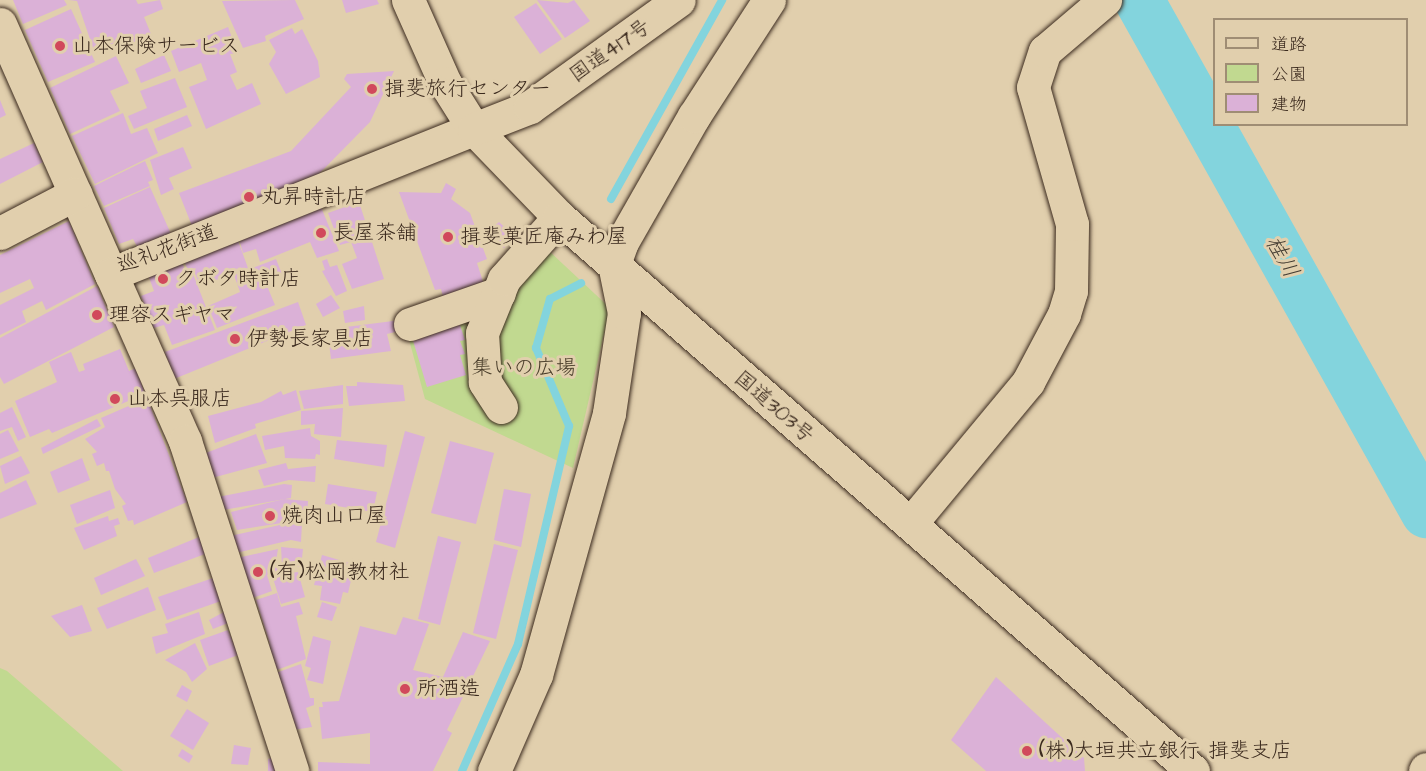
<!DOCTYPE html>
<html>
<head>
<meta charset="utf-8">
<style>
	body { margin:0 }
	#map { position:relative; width:1426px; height:771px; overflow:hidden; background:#e1cfad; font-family:"Architects Daughter","Klee One",sans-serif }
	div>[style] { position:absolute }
	.green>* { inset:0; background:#c1d990 }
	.stream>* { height:8px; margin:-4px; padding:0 4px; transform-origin:4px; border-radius:4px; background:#83d4dd }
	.river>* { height:50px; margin:-25px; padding:0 25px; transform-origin:25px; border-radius:25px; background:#83d4dd }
	.building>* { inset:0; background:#dbb1d7 }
	.roads { filter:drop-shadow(0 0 2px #3b2a1e) drop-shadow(0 0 2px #3b2a1e) }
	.minor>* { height:33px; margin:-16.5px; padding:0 16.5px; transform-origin:16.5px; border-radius:16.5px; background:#e1cfad }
	.highway>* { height:33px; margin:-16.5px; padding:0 16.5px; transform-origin:16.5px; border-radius:16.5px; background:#e1cfad }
	.dots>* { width:16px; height:16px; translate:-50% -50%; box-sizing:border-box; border:3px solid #e1cfad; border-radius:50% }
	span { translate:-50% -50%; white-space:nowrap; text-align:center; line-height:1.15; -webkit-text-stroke:6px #e1cfad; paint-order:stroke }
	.poi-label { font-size:21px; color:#3b2a1e }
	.left { translate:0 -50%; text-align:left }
	.street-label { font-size:21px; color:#3b2a1e }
	.park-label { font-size:21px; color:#483c29 }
	.water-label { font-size:22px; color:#423b31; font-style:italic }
	.legend { position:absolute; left:1213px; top:18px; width:195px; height:108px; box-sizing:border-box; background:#e1cfad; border:2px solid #9f8d74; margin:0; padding:8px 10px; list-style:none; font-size:18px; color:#3b2a1e }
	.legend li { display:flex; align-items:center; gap:12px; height:30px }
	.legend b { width:30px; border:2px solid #9f8d74 }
</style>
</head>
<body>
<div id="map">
	<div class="green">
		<i style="clip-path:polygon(548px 250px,610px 308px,573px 468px,425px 399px,407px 332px)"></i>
		<i style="clip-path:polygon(0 668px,7px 671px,123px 771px,0 771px)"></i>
	</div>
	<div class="stream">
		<i style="left:611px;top:199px;width:228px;rotate:-60.8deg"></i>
		<i style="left:462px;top:771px;width:139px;rotate:-66.2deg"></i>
		<i style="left:518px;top:644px;width:224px;rotate:-76.8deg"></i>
		<i style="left:569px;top:426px;width:85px;rotate:-112.9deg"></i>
		<i style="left:536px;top:348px;width:51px;rotate:-74.1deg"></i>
		<i style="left:550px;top:299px;width:35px;rotate:-27deg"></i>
	</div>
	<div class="river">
		<i style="left:1139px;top:0;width:588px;rotate:60.77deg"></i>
	</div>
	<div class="building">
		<i style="clip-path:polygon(13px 0,64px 0,67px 5px,23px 24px)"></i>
		<i style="clip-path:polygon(69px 0,136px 0,138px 4px,160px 0,163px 9px,144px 17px,151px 34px,117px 50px,113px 44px,94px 51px,77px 1px)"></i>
		<i style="clip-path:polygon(295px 0,304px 19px,265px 36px,266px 41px,243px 48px,222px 1px)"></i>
		<i style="clip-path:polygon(342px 0,377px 0,379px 4px,346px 13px)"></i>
		<i style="clip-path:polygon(537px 0,568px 3px,574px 0,590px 21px,565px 38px)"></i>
		<i style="clip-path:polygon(536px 3px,562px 39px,540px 54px,514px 17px)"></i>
		<i style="clip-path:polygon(71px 9px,95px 62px,48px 82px,25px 30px)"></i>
		<i style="clip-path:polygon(228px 27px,238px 53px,230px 54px,237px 72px,230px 75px,237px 90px,252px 83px,261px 104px,206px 129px,189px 87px,207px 80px,201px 63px,179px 72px,171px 51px)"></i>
		<i style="clip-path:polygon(292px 28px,295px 34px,302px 29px,318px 61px,320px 77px,286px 94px,269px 64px,276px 52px,269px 40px)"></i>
		<i style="clip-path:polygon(164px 55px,171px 71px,141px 83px,135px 69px)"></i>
		<i style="clip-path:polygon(116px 56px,129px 83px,110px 91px,120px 111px,70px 134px,50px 88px)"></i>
		<i style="clip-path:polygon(394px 71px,370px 122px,310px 183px,192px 226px,179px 193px,291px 151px,351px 87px,344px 79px,347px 74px)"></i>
		<i style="clip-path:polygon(175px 78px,187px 107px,134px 129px,128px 116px,147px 108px,140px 91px)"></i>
		<i style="clip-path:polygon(0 100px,6px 115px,0 118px)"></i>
		<i style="clip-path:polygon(123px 113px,131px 134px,147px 128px,158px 153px,95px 184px,72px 136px)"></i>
		<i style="clip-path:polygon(187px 115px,192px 126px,158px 141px,154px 129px)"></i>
		<i style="clip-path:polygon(34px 143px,43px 162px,0 184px,0 159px)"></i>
		<i style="clip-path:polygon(183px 147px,192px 168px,169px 178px,174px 189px,161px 195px,150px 160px)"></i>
		<i style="clip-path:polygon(145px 161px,153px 180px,148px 182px,150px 186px,104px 206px,94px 186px)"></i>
		<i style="clip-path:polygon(446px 183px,456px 189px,451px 199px,470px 213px,487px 259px,477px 263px,486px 291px,445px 305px,441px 289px,435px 290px,399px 192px,441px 193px)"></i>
		<i style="clip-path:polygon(150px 187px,171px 234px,138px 248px,133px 239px,119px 244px,104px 208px)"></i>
		<i style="clip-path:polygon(359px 202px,384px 279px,352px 289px,342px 264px,357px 258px,351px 242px,340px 245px,328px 213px)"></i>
		<i style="clip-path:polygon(321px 207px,339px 251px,317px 258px,310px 242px,260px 262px,256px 249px,243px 253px,239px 239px)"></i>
		<i style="clip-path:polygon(69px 221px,95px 284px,46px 310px,42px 301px,22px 311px,26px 322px,0 335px,0 305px,34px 288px,30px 279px,0 293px,0 255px)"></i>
		<i style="clip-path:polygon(499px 222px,510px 232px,508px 236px,511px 238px,504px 248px,485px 234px)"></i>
		<i style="clip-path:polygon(237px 238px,248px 268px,200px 286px,194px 271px,189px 273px,183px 258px)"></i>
		<i style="clip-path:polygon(276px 259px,282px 274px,265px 281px,275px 305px,217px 328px,208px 306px,240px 292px,234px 275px)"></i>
		<i style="clip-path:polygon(327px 259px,330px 267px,337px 265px,347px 291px,336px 296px,322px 271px,325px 270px,322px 261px)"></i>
		<i style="clip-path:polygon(181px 260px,187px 275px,193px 274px,215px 330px,172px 345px,164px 325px,154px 328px,141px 296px,154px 291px,147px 272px)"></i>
		<i style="clip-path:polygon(97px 286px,114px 327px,4px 384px,0 377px,0 338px)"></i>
		<i style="clip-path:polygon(331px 295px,340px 308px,323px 317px,316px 304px)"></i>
		<i style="clip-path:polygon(298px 302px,306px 325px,174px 379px,165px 352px)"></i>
		<i style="clip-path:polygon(364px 306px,365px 320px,345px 323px,343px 311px)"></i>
		<i style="clip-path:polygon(401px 320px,403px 330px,387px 334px,391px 351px,331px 359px,329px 343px,341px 341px,338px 328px)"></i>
		<i style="clip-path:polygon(459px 322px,465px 340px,460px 341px,465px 354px,460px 355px,466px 375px,427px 387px,411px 334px)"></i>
		<i style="clip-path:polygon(120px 349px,129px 371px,136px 368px,145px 394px,52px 433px,49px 429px,30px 437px,15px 401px,57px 382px,49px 362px,71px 352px,79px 372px,85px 370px,83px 364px)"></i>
		<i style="clip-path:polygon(357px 382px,403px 385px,405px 401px,349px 406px,346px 386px,357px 386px)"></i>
		<i style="clip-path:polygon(343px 385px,343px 404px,304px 409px,299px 391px)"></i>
		<i style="clip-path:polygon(296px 390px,301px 410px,255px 424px,256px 428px,215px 443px,208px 416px,261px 402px,281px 391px,283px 395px)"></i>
		<i style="clip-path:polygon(147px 398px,187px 502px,134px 525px,133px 520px,128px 521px,122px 506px,126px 504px,115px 489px,109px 471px,106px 471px,104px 463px,97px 466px,92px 454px,97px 452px,85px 439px,105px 427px,101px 418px)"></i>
		<i style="clip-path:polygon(12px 407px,26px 437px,18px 441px,12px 427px,0 431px,0 413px)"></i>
		<i style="clip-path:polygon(343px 408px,341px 437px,314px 434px,315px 424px,301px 425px,301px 411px)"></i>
		<i style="clip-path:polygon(97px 419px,101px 426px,43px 454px,41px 448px)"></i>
		<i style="clip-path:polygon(310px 428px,311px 436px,320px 441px,320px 455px,316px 454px,315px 459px,285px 458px,284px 446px,265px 450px,262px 436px)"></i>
		<i style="clip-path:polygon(8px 430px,19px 451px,0 459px,0 434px)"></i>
		<i style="clip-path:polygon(405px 431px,425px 437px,395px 548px,376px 542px)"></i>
		<i style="clip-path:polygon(256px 434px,267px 463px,212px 478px,203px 454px)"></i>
		<i style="clip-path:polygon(337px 440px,387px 445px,384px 467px,334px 459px)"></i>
		<i style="clip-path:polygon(450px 441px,494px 453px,476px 524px,431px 513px)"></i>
		<i style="clip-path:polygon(21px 456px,30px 473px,5px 484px,0 466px)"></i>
		<i style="clip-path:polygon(82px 458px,90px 480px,58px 493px,50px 472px)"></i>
		<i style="clip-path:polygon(286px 463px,288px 469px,316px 466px,315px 482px,289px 480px,264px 486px,258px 470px)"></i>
		<i style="clip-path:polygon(26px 480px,37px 504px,0 519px,0 493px)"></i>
		<i style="clip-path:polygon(284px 484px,292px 485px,291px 498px,223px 510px,218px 497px)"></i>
		<i style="clip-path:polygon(328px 484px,377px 492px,373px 512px,325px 504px)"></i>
		<i style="clip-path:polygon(504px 489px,531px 494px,521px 547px,494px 540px)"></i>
		<i style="clip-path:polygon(110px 490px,115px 508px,77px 524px,70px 505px)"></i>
		<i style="clip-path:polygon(284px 499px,308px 501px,307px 519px,237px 530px,231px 512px)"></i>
		<i style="clip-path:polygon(108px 516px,109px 521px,118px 518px,120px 524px,114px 526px,117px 536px,84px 550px,74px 528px)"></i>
		<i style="clip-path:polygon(289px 523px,302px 523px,301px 542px,291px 540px,236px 553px,230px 536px)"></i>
		<i style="clip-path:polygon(438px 536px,461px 542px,440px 625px,418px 619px)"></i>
		<i style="clip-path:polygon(199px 537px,205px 554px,154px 573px,148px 558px)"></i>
		<i style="clip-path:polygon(494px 544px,518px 550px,496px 639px,473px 633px)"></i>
		<i style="clip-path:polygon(281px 547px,303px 549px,301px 567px,282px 566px)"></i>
		<i style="clip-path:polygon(278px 549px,275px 567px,280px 570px,267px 575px,272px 591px,250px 599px,237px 558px)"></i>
		<i style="clip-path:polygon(322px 555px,350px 563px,349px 567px,354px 568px,348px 593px,343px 592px,340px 604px,320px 600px,322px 586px,314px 585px)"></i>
		<i style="clip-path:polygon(136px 559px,145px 576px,101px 595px,94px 578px)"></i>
		<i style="clip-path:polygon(298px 572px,305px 597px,281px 604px,272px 575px)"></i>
		<i style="clip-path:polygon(213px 578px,221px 601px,167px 620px,158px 597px)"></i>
		<i style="clip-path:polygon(148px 587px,156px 610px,107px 629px,97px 608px)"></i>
		<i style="clip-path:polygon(277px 593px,281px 607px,299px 602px,303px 614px,296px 616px,306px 659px,274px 671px,264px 645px,270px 644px,256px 600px)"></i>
		<i style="clip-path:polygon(322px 602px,337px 607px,332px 621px,317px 617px)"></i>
		<i style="clip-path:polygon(82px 605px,92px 631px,70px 637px,51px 616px)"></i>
		<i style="clip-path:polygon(199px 612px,205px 634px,156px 654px,152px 637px,168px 633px,165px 624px)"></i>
		<i style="clip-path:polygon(224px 612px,228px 623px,213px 629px,209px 620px)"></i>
		<i style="clip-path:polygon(403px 617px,429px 624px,413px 670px,443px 677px,463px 632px,490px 641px,447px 730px,452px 733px,433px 771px,318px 771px,318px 762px,370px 764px,370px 733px,322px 739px,319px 707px,323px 707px,322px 702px,339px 701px,360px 626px,396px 635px)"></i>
		<i style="clip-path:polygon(228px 630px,238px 655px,209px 666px,200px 640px)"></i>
		<i style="clip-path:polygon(313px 636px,331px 641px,323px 684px,307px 680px,311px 668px,305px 666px)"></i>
		<i style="clip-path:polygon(195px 643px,207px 669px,192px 682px,186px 672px,165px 660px)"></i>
		<i style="clip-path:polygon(301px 664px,310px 698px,314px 698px,314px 705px,306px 708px,312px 727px,293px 730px,273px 674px)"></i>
		<i style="clip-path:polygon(996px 677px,1084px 758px,1085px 771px,986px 771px,951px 740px)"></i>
		<i style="clip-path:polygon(182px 685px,192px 691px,187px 702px,176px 696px)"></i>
		<i style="clip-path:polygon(187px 709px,209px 723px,193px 750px,170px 736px)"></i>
		<i style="clip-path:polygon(234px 745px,251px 748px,248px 765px,231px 764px)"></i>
		<i style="clip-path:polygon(182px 749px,193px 756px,189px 763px,178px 756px)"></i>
		<i style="clip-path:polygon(273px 757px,276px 771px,268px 771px,268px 759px)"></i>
	</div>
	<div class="roads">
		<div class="minor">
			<i style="left:0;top:24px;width:274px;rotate:66.1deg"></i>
			<i style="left:111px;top:274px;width:391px;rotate:-21.8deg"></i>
			<i style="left:0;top:233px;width:85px;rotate:-27.5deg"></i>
			<i style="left:111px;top:274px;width:183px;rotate:66.1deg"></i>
			<i style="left:185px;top:441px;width:347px;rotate:72deg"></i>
			<i style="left:410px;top:324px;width:94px;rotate:-19.2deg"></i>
			<i style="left:501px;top:407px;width:30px;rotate:-123deg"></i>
			<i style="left:485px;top:382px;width:49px;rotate:-93.5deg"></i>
			<i style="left:482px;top:333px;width:58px;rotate:-67.8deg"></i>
			<i style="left:504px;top:279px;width:83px;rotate:-48.4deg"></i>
			<i style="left:911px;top:523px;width:183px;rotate:-50.3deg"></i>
			<i style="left:1028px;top:382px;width:77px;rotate:-62.1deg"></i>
			<i style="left:1064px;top:314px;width:24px;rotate:-73deg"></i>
			<i style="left:1071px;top:291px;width:67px;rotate:-89.1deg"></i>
			<i style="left:1072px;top:224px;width:142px;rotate:-105.9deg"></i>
			<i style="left:1033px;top:87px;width:38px;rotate:-72deg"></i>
			<i style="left:1045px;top:51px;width:79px;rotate:-40.4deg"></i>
			<i style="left:494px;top:771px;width:105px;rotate:-66.4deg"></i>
			<i style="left:536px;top:675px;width:272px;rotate:-74.4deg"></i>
			<i style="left:609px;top:413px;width:101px;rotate:-81.5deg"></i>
			<i style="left:624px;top:313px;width:50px;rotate:-101.5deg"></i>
			<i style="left:614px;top:264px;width:23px;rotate:-70deg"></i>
			<i style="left:622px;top:242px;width:145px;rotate:-60.3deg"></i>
			<i style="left:694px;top:116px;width:138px;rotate:-57.1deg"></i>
			<i style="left:1425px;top:771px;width:2px;rotate:-63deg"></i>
		</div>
		<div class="highway">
			<i style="left:408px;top:0;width:91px;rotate:66deg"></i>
			<i style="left:445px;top:83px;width:54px;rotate:57.8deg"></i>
			<i style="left:474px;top:129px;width:122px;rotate:46deg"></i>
			<i style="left:559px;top:217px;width:842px;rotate:41.15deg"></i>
			<i style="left:474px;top:129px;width:60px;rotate:-21.4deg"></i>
			<i style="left:530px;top:107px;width:183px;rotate:-35.7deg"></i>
		</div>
	</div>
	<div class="dots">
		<i style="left:60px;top:46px;background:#d1495b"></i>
		<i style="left:372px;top:89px;background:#d1495b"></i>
		<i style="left:249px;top:197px;background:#d1495b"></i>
		<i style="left:321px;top:233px;background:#d1495b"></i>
		<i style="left:448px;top:237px;background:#d1495b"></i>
		<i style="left:163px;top:279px;background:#d1495b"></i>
		<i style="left:97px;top:315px;background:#d1495b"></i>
		<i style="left:235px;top:339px;background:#d1495b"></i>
		<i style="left:115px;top:399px;background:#d1495b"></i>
		<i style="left:270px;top:516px;background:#d1495b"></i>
		<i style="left:258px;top:572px;background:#d1495b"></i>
		<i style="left:405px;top:689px;background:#d1495b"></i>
		<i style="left:1027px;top:751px;background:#d1495b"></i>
	</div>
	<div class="poi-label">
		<span class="left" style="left:72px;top:46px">山本保険サービス</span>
		<span class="left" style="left:384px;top:89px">揖斐旅行センター</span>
		<span class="left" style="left:261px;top:197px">丸昇時計店</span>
		<span class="left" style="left:333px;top:233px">長屋茶舗</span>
		<span class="left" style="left:460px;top:237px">揖斐菓匠庵みわ屋</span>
		<span class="left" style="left:175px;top:279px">クボタ時計店</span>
		<span class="left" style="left:109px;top:315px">理容スギヤマ</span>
		<span class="left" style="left:247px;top:339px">伊勢長家具店</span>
		<span class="left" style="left:127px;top:399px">山本呉服店</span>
		<span class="left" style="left:282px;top:516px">焼肉山口屋</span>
		<span class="left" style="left:270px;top:572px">(有)松岡教材社</span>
		<span class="left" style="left:417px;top:689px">所酒造</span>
		<span class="left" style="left:1039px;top:751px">(株)大垣共立銀行 揖斐支店</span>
	</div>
	<div class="street-label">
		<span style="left:610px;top:51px;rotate:-35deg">国道417号</span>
		<span style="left:167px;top:249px;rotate:-20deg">巡礼花街道</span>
		<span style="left:774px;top:407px;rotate:41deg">国道303号</span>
	</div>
	<div class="park-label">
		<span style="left:524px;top:368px">集いの広場</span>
	</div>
	<div class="water-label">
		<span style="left:1282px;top:257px;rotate:61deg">桂川</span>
	</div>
	<ul class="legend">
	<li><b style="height:8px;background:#e1cfad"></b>道路</li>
	<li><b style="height:16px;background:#c1d990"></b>公園</li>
	<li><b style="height:16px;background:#dbb1d7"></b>建物</li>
	</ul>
</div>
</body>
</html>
